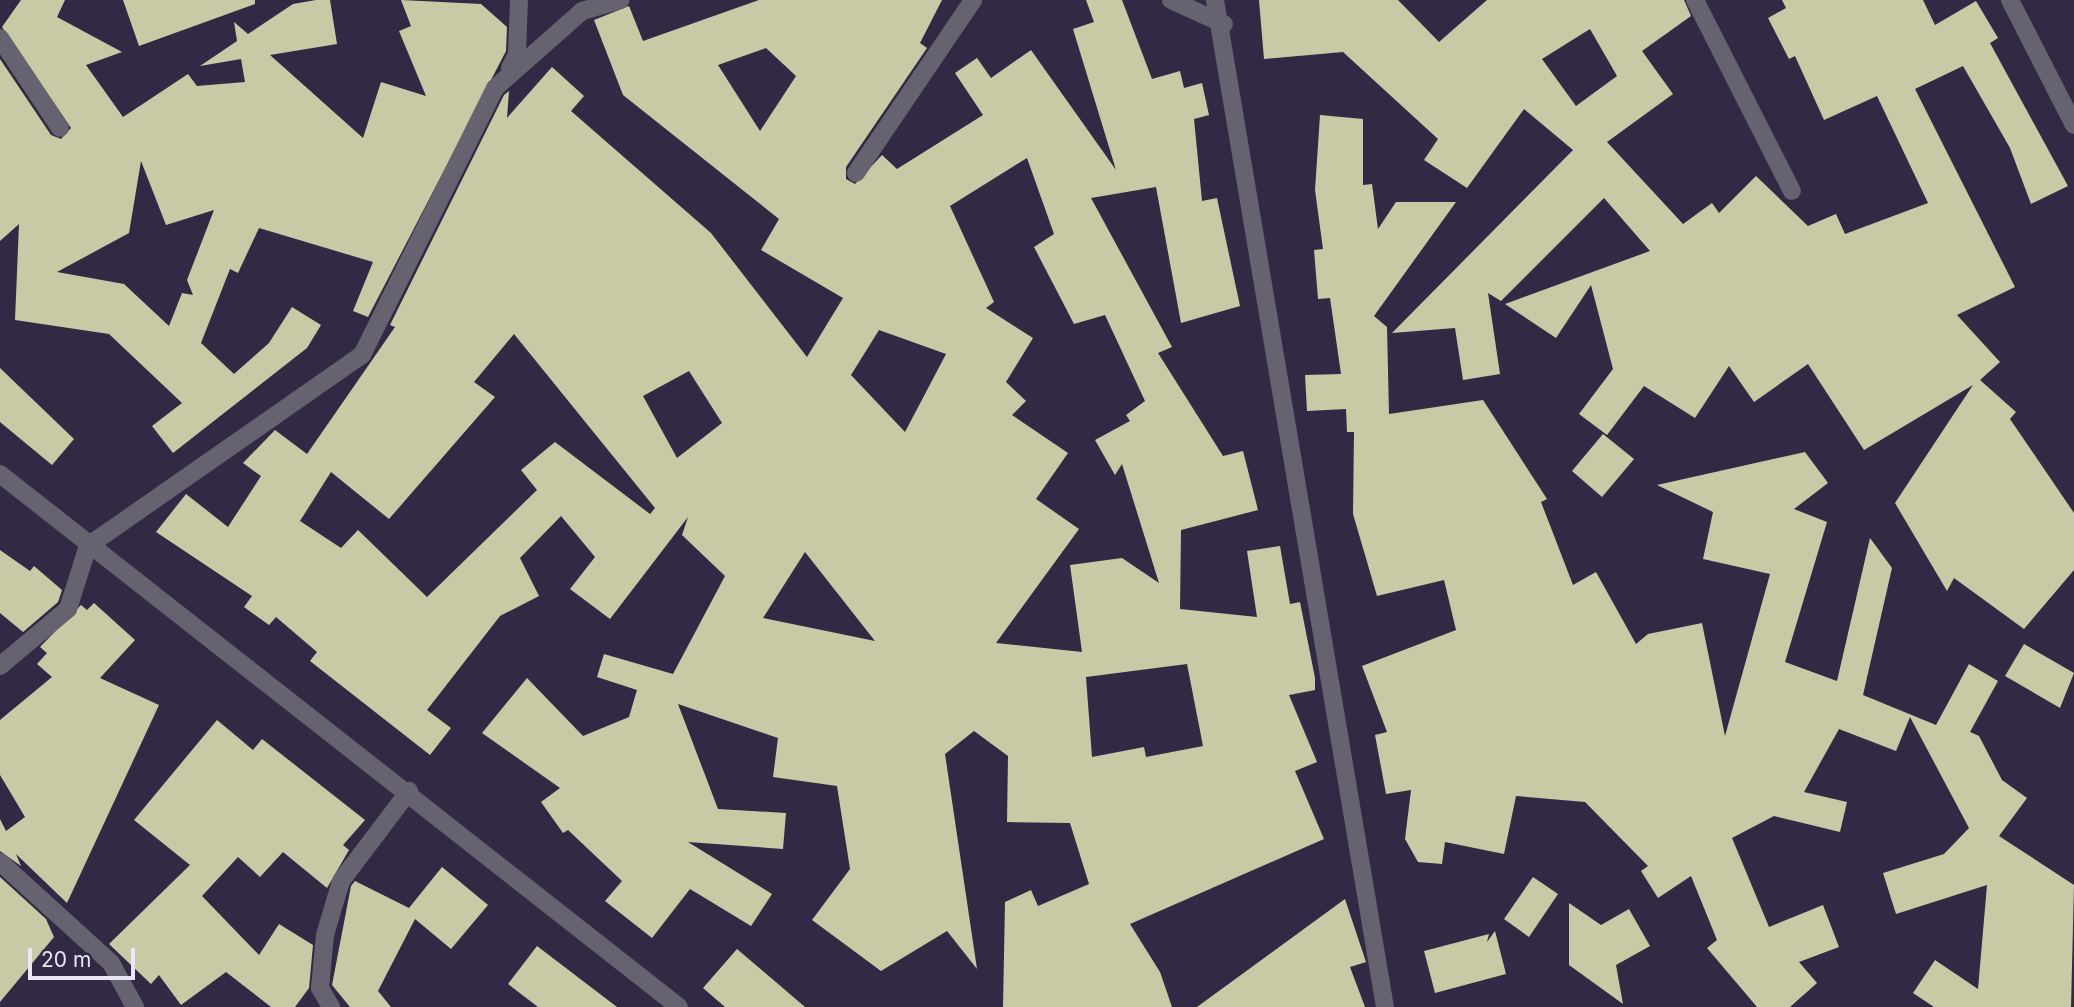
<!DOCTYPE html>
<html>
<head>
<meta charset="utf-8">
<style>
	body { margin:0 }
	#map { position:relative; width:2074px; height:1007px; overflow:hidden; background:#322a45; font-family:Inter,sans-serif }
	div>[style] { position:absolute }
	.building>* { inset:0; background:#c8caa6 }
	.minor>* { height:18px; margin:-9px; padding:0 9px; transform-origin:9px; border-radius:9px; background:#666270 }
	span { translate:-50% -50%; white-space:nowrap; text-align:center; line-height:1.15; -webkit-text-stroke:7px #322a45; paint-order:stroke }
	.scale { position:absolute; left:28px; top:948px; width:107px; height:32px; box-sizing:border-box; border:4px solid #eae5f7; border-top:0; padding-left:9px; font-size:21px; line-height:24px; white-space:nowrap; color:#eae5f7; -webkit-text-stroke:5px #322a45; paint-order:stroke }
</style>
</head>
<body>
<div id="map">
	<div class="building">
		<i style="clip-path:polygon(evenodd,21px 0,65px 0,57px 17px,122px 52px,86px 65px,123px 117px,188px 74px,197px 86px,245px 82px,241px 59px,200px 66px,237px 41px,234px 22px,248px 34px,293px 4px,316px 0,330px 0,337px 44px,270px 55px,363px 138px,381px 82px,426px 96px,399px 31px,411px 26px,401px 0,481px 4px,507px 27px,506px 51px,368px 317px,353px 311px,373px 262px,259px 228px,238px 273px,230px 269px,201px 343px,234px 374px,269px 343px,292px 307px,321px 325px,307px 348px,173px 453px,152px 426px,182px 403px,109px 334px,15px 320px,19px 224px,0 241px,0 59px,51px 135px,61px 139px,71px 128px,2px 27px,21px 0,141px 161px,166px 225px,214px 210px,187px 280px,193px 295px,182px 293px,169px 326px,124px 284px,57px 272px,129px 233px,141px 161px)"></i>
		<i style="clip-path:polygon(123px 0,255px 0,255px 4px,139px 46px)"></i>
		<i style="clip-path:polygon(evenodd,759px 0,942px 0,920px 43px,927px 48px,846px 167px,846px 179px,855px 184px,882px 155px,897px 169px,983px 115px,955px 73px,977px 58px,991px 78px,1031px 50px,1116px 170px,1073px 29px,1094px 22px,1086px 0,1122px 0,1152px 79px,1180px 71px,1184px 88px,1202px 83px,1209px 115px,1194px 119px,1202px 201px,1217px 198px,1240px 306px,1181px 323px,1156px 187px,1091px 198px,1172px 347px,1158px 353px,1223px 456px,1243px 451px,1258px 510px,1181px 530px,1180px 609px,1257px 617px,1247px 551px,1280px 546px,1290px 604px,1300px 602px,1315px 678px,1315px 690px,1289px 695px,1317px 762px,1295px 771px,1324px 839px,1130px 924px,1160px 972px,1172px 1007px,1003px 1007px,1005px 902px,1031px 890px,1038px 906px,1089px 884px,1070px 823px,1007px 822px,1008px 756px,974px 731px,945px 754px,977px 969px,947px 931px,881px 971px,812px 920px,850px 869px,837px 786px,773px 777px,778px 738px,678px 704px,718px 809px,786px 813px,783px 849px,688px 842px,772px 894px,751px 926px,690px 889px,652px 938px,605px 901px,622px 881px,568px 830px,563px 833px,541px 802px,560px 788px,482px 733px,527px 678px,583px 736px,629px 717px,637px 690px,597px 677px,604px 654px,673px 674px,725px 576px,682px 535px,688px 517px,610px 619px,570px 589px,595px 557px,561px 516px,520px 558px,539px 596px,500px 616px,427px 710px,451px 728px,430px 755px,310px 661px,317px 652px,276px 617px,269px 625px,244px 607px,252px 596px,156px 532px,186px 494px,228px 527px,261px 476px,243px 463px,275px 430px,307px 454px,395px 327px,390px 325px,504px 95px,509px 91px,507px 118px,552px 67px,584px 96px,571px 111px,711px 233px,807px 357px,843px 298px,761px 250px,779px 219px,623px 95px,594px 20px,629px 6px,643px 41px,759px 0,766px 48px,796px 76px,760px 131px,718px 65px,766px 48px,759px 0,1027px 158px,1054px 234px,1034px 247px,1074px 324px,1105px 315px,1145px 401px,1126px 415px,1130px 421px,1095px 440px,1115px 475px,1122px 464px,1159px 583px,1122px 558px,1070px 565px,1082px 652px,996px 643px,1079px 529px,1036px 499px,1068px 453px,1012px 415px,1026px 401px,1006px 382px,1033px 338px,986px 308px,994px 302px,950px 206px,1027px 158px,759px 0,879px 330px,946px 354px,905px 432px,851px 375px,879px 330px,759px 0,514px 334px,655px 508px,650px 514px,555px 442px,521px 470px,537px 490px,427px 597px,358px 530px,341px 548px,300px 521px,331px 472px,389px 519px,495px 397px,474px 382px,514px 334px,759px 0,689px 371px,722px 423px,677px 458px,643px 396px,689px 371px,759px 0,805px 552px,875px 641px,763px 618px,805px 552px,759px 0,1187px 664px,1203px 746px,1146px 757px,1144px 747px,1092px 757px,1086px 677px,1187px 664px)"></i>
		<i style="clip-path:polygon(evenodd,1259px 0,1398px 0,1439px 42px,1487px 0,1684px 0,1691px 16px,1642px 51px,1673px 94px,1607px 142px,1683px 224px,1712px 203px,1719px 213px,1756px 176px,1808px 226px,1836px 214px,1845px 234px,1928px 203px,1877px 96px,1824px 120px,1795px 56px,1789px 59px,1768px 18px,1786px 8px,1782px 0,1923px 0,1935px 25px,1976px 1px,1998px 38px,1990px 43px,2068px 186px,2031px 204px,2010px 148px,1963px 66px,1915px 89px,2015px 287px,1957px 315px,2000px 362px,1980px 380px,2016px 412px,2010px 419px,2074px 513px,2074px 570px,2024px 629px,1954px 578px,1947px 591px,1895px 503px,1973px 385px,1864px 450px,1808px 364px,1754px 402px,1729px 366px,1695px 418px,1644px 386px,1607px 435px,1579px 414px,1613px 369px,1591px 285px,1556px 338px,1505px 304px,1650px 251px,1604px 198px,1501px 301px,1488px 293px,1500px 374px,1463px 380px,1455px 328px,1392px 333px,1573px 150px,1524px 109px,1467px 188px,1424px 160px,1438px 139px,1343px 52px,1264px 59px,1259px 0,1590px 29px,1617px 76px,1576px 106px,1542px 59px,1590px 29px)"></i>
		<i style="clip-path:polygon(1320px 115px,1363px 119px,1363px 185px,1372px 184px,1378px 229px,1396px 202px,1456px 202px,1374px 316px,1387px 327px,1389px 414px,1483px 400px,1547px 499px,1541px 502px,1573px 585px,1596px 572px,1636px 644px,1648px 634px,1702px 623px,1725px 736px,1770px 574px,1703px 559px,1713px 512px,1657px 485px,1805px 452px,1828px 483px,1794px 509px,1827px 522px,1785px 662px,1837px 681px,1870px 538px,1892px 568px,1863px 695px,1936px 725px,1969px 664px,1998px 681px,1970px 732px,1979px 736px,2002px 780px,2027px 798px,1999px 836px,2074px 885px,2071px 1007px,1934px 1007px,1913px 993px,1935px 960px,1978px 989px,1987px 885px,1896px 914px,1883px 873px,1944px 854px,1969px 828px,1910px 717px,1896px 751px,1839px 729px,1804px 792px,1847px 802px,1840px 832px,1774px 816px,1732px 838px,1769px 927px,1823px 905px,1839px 947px,1799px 962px,1817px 983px,1790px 1007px,1757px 1007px,1707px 948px,1717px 940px,1691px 876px,1658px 898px,1641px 871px,1648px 866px,1585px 802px,1516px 796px,1504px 854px,1445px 842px,1442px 864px,1418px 862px,1405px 839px,1411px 790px,1386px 794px,1375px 735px,1387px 732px,1362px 666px,1456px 630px,1444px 580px,1377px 596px,1353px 514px,1354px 432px,1347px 432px,1346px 409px,1307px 411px,1305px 375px,1341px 374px,1330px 298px,1318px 299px,1314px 250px,1323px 249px,1315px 190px)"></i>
		<i style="clip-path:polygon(0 368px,74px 439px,52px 465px,0 422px)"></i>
		<i style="clip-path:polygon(1603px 434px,1634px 459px,1602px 497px,1572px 471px)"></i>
		<i style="clip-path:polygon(0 550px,30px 571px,34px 566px,62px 590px,58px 602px,23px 632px,0 613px)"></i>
		<i style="clip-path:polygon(94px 603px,135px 640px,100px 678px,159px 705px,67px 903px,16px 854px,21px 866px,0 851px,0 819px,6px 831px,25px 817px,0 775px,0 720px,52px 677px,37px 664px,47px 653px,40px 647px,81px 605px,87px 610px)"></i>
		<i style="clip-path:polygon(2024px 644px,2074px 673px,2060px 708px,2005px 676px)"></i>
		<i style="clip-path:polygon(217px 720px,253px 750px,262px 739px,365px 820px,343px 845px,349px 850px,327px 888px,283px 852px,260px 877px,238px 857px,202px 896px,259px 955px,279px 924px,313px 945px,309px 988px,295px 1007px,271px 1007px,226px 972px,181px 1005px,159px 975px,151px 984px,109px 944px,190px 865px,134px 820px)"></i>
		<i style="clip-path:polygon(442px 867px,488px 905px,451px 949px,415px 919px,378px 991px,391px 1007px,350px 1007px,332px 985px,351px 886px,355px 881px,409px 908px)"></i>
		<i style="clip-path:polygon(0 877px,46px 919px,54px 937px,0 1002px)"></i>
		<i style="clip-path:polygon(1533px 877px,1558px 894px,1529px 937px,1504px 919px)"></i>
		<i style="clip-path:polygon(1345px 899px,1366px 962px,1350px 967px,1365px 1007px,1197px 1007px)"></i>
		<i style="clip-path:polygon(1569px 903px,1601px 925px,1629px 909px,1650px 946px,1616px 965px,1623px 1004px,1569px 965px)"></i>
		<i style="clip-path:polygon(1495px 931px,1506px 974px,1435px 993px,1424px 951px,1489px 934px,1487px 942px)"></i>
		<i style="clip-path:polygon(537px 946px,617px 1007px,538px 1007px,508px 984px)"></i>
		<i style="clip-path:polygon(737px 949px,805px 1007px,725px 1007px,703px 988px)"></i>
	</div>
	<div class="minor">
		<i style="left:1171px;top:0;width:58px;rotate:24.4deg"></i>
		<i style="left:1215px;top:0;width:1021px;rotate:80.42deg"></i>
		<i style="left:1695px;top:0;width:214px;rotate:63.1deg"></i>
		<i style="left:2010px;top:0;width:140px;rotate:62.9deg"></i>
		<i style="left:0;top:38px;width:108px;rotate:56.3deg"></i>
		<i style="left:510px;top:68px;width:16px;rotate:-63deg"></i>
		<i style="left:517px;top:54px;width:54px;rotate:-87.9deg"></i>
		<i style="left:856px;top:173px;width:209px;rotate:-55.9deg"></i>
		<i style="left:0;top:474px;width:863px;rotate:38.13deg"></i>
		<i style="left:0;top:666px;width:89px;rotate:-40deg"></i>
		<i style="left:68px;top:609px;width:66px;rotate:-72.4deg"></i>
		<i style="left:88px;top:546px;width:334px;rotate:-34.9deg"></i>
		<i style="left:362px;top:355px;width:298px;rotate:-63.5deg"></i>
		<i style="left:495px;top:88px;width:116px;rotate:-41.5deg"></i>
		<i style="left:582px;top:11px;width:40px;rotate:-16deg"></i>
		<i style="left:0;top:862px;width:150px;rotate:42.3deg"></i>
		<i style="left:111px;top:963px;width:50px;rotate:61.4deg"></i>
		<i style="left:331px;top:1007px;width:22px;rotate:-120deg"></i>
		<i style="left:320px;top:988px;width:53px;rotate:-84.6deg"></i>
		<i style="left:325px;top:935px;width:56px;rotate:-73.5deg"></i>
		<i style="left:341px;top:881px;width:113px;rotate:-52.9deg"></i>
	</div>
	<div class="scale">20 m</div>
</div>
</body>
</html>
